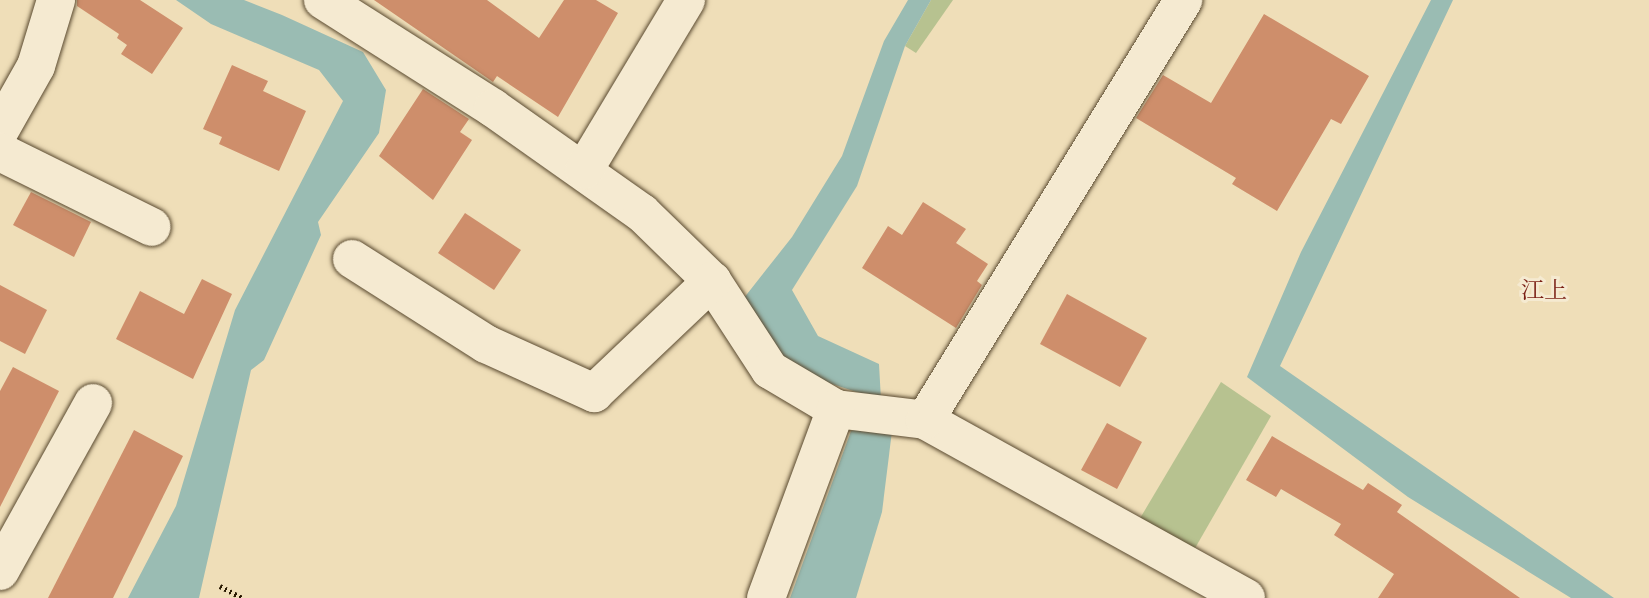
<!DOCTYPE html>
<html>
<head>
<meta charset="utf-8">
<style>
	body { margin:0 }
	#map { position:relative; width:1649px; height:598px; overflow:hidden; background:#efdeb8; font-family:"Gentium Book Plus","Noto Serif JP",serif }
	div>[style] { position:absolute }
	.green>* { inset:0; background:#b7c290 }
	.water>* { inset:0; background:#9abcb3 }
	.building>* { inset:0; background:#ce8e6b }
	.path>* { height:4.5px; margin-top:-2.25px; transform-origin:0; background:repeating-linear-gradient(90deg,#291902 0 2px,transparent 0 5.5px) }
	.roads { filter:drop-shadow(0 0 2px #5a4a30) drop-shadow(0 0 2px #5a4a30) }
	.minor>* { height:38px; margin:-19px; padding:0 19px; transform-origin:19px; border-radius:19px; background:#f5ead1 }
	span { translate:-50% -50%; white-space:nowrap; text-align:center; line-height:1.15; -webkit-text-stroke:6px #f5ead1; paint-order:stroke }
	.neighbourhood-label { font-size:23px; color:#7a1f14 }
</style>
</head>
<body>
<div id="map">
	<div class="green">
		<i style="clip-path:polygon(931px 0,953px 0,916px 53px,905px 46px)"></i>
		<i style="clip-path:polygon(1221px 382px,1271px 416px,1194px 550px,1139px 520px)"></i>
	</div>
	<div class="water">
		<i style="clip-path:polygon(176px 0,244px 0,282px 15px,363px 52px,386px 90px,379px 133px,318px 222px,321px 235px,264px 360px,251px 370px,199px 598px,128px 598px,176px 506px,235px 310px,343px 101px,319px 70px,211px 24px)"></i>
		<i style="clip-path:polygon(908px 0,931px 0,905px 46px,857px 186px,792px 290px,818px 336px,879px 364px,881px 400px,826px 382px,782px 358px,740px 303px,792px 237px,842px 156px,884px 41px)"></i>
		<i style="clip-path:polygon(1431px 0,1453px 0,1280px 366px,1614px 598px,1571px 598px,1408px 497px,1247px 377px,1301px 252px)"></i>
		<i style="clip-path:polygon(873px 424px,892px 431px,882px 512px,856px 598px,790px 598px,851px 431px)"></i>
	</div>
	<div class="building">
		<i style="clip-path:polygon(77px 0,140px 0,183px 28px,152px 74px,121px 54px,127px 45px,117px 38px,119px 34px,77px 6px)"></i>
		<i style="clip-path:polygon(374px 0,487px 0,539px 38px,564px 0,596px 0,618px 13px,558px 117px,497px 76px,493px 82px)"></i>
		<i style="clip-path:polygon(1264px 14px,1369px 76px,1341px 124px,1331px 119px,1277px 211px,1232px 184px,1236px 178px,1136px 118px,1163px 75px,1211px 103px)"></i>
		<i style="clip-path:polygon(232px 65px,268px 81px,263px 91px,306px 111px,279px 171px,219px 144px,222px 137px,203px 129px)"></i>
		<i style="clip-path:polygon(423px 89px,469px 119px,460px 132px,472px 140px,433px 200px,379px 156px)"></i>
		<i style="clip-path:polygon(31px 192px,91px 222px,74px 257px,13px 225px)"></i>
		<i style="clip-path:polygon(923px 202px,966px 229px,956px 243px,988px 264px,977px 281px,982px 285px,956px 328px,862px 268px,888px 226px,902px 235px)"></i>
		<i style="clip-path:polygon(465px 213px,521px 250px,494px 290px,438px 253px)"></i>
		<i style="clip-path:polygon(202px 279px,232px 294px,193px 379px,116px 339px,140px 291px,184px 314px)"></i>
		<i style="clip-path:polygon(0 285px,47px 310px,25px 354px,0 341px)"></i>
		<i style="clip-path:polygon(1067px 294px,1147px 338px,1120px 387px,1040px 344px)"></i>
		<i style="clip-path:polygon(13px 367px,59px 391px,0 507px,0 391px)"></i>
		<i style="clip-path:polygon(1107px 423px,1142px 442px,1117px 489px,1081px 470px)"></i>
		<i style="clip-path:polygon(134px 430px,183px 456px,113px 598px,48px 598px)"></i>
		<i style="clip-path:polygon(1272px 436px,1363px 490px,1368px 483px,1402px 505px,1397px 512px,1520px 598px,1378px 598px,1394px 574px,1334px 535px,1341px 524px,1281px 489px,1276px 497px,1246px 480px)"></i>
	</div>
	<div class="path">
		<i style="left:220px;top:586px;width:26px;rotate:28deg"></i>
	</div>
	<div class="roads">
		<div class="minor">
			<i style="left:323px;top:0;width:201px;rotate:32.4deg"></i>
			<i style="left:493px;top:108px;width:182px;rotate:35.2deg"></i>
			<i style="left:642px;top:213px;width:98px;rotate:44.2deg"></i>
			<i style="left:712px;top:281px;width:106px;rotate:56.9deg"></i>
			<i style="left:770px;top:370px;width:77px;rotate:30.6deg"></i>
			<i style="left:836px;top:409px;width:90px;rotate:7deg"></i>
			<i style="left:925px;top:420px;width:367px;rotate:29deg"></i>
			<i style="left:0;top:130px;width:73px;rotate:-60.6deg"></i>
			<i style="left:36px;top:66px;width:69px;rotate:-73.1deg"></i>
			<i style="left:0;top:152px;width:169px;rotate:26.3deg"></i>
			<i style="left:584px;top:170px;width:198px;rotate:-59deg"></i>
			<i style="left:352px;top:259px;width:159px;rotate:32.4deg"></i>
			<i style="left:486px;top:344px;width:119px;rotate:24.4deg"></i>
			<i style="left:594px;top:393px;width:163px;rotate:-43.5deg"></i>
			<i style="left:925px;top:420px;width:493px;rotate:-58.4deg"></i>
			<i style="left:0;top:571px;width:192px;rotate:-61deg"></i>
			<i style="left:766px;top:598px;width:202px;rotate:-69.7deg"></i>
		</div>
	</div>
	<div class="neighbourhood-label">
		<span style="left:1544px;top:290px">江上</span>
	</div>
</div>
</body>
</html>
